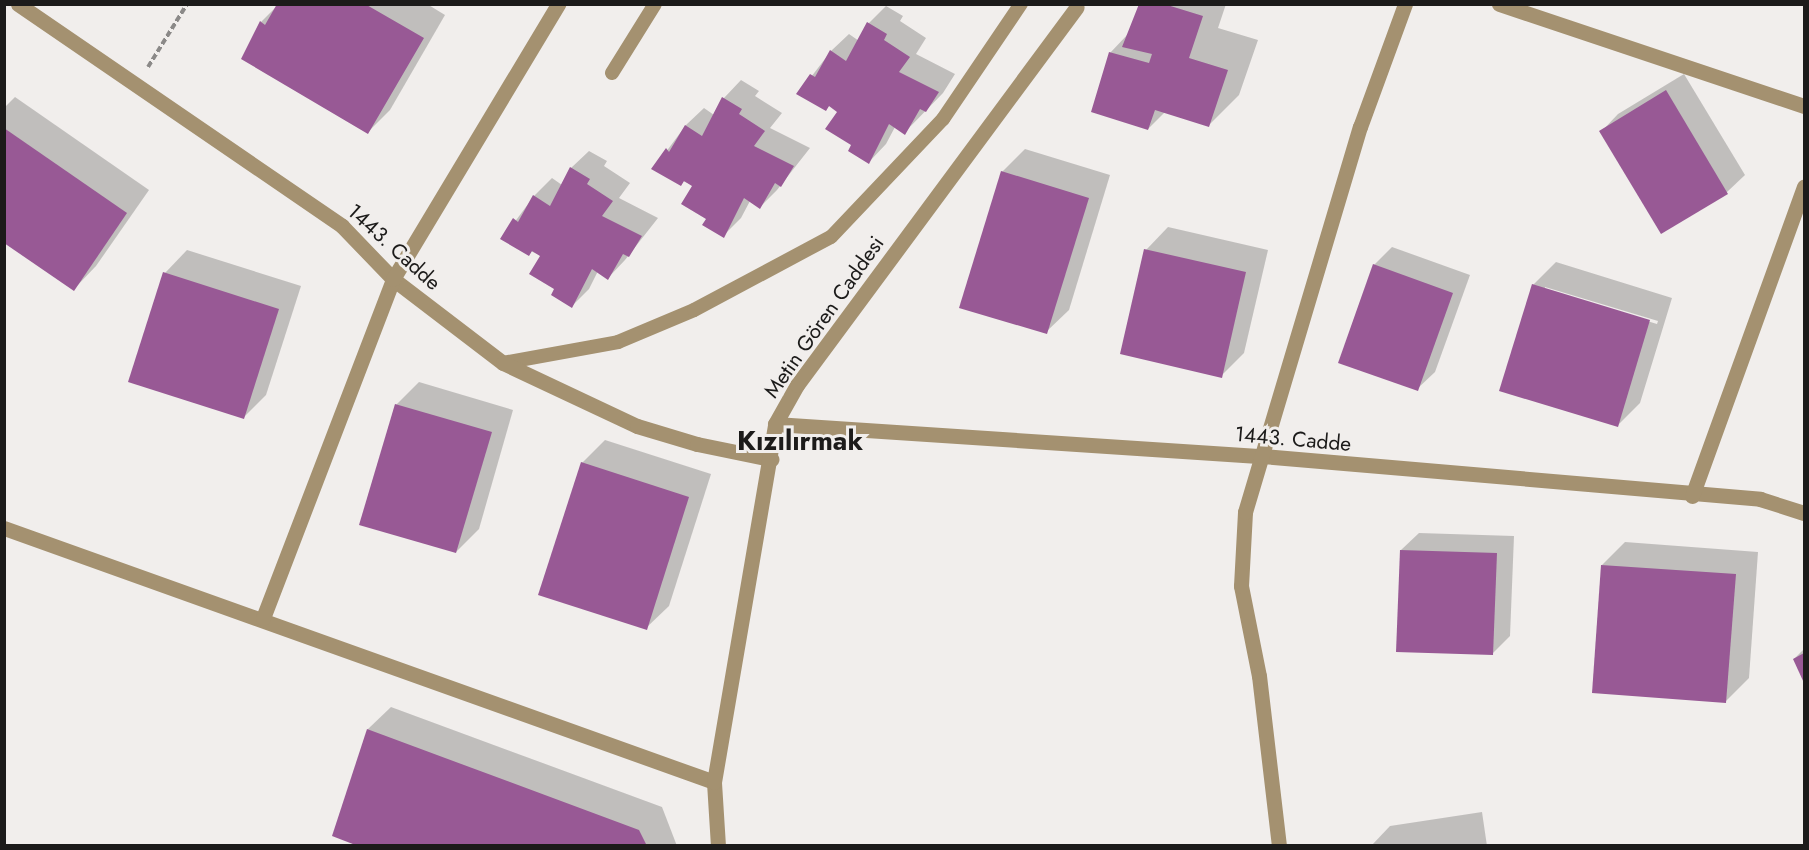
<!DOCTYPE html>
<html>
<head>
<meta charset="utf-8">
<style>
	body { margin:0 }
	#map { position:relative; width:1809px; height:850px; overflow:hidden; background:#f1eeec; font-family:Jost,sans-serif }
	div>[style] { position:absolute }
	.shadow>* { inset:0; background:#0003 }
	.building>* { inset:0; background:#985995 }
	.path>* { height:4px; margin-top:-2px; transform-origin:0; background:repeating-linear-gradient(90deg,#8b8988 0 6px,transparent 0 9px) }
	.service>* { height:14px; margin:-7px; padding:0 7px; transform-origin:7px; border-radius:7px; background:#a49170 }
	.minor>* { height:15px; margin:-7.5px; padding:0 7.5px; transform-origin:7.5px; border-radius:7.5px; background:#a49170 }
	span { translate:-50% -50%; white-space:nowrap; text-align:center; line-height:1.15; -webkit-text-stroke:6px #f1eeec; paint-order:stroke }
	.street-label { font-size:21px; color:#1c1b1a }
	.district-label { font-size:27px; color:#1c1b1a; font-weight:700 }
	.frame { position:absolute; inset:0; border:6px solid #1c1b1a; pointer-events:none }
</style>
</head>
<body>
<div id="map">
	<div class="shadow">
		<i style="clip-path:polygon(279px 4px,427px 4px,445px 15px,390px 110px,368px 132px,261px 22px)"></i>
		<i style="clip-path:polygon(1140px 4px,1226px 4px,1218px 28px,1258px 40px,1239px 95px,1208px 126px,1165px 112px,1148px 129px,1110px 53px,1128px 34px)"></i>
		<i style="clip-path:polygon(886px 6px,903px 16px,900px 21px,926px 38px,916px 54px,955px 74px,943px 93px,904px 133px,895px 127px,886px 144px,869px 162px,853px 144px,839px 111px,830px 105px,826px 109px,798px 94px,831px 51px,849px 34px,859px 41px,869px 23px)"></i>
		<i style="clip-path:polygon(1684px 74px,1745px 175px,1727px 192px,1662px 232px,1601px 132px,1618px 114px)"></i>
		<i style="clip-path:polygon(741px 80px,759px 91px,755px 96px,782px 113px,770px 128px,810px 148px,777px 190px,760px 207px,750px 201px,741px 218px,723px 236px,708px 218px,694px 186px,654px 168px,686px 125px,704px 108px,714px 115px,724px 98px)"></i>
		<i style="clip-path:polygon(15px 97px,149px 190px,96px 266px,74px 289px,4px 241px,4px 108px)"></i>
		<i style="clip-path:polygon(1025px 149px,1110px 175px,1069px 310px,1046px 332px,1002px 172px)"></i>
		<i style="clip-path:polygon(589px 151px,607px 161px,604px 166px,630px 183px,619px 198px,658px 218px,625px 260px,608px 278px,598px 271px,589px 289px,572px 306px,556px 289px,542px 256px,502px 239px,534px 196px,552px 178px,562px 185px,571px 168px)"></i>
		<i style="clip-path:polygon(1168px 227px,1268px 250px,1244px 353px,1221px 376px,1146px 250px)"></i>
		<i style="clip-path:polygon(1392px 247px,1470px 275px,1435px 372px,1417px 389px,1374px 265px)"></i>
		<i style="clip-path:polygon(187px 250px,301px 286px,266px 395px,243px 418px,165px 273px)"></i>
		<i style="clip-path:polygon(evenodd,1556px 262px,1672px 298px,1640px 403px,1617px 426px,1533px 285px,1556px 262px,1545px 287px,1658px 321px,1657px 324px,1545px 290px,1545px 287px)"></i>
		<i style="clip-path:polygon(419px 382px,513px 410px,479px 529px,456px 552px,396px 405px)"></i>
		<i style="clip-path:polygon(605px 440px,711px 474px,669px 606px,646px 628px,582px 463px)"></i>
		<i style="clip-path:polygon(1419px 533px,1514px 536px,1510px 636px,1492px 654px,1401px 550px)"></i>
		<i style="clip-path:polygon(1625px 542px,1758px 552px,1749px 678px,1726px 701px,1602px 565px)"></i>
		<i style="clip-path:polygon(1804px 649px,1804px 680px,1794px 659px)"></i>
		<i style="clip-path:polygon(391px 707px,662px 807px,677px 846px,362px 846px,368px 729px)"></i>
		<i style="clip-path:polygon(1482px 812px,1487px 846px,1371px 846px,1390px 826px)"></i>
	</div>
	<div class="building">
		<i style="clip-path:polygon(277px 4px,365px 4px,424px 38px,368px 134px,241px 59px,260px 21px,265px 25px)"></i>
		<i style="clip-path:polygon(1139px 4px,1164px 4px,1203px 16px,1189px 58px,1228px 70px,1209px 127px,1155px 110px,1148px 130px,1091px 112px,1109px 52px,1149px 63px,1152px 54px,1122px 47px)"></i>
		<i style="clip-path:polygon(867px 22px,887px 34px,884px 40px,910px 57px,899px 72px,939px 92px,926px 112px,920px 109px,905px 135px,889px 124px,869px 164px,848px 151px,851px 145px,825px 129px,837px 112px,829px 106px,826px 111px,796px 94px,810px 74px,815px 77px,830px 50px,846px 61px)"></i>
		<i style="clip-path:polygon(1666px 90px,1728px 194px,1661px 234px,1599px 131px)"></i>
		<i style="clip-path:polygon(722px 97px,742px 109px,739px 114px,765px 131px,754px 146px,794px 166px,781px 187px,775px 183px,760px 209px,744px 198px,724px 238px,702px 225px,706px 219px,681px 204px,692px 186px,684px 181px,681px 186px,651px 169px,666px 148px,669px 152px,685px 125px,702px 136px)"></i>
		<i style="clip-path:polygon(4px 128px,127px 213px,74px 291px,4px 243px)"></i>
		<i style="clip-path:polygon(570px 167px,590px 179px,587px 184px,613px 201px,602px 216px,642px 236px,629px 257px,623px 254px,608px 280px,592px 269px,572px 308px,551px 295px,554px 289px,529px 274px,540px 256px,532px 251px,529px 256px,500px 239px,513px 218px,518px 222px,533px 195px,550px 206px)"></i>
		<i style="clip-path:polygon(1001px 171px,1089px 198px,1047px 334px,959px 308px)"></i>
		<i style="clip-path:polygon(1144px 249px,1246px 272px,1222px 378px,1120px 354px)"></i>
		<i style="clip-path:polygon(1373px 264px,1453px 293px,1418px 391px,1338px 363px)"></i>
		<i style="clip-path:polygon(163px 272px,279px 309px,244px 419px,128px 382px)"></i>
		<i style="clip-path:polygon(1532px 284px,1650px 320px,1618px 427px,1499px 391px)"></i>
		<i style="clip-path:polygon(395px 404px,492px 432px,456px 553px,359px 525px)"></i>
		<i style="clip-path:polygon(581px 462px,689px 497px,647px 630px,538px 595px)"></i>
		<i style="clip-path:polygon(1400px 550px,1497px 553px,1493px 655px,1396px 652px)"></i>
		<i style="clip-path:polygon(1601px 565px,1736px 574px,1726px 703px,1592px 693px)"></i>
		<i style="clip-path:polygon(1804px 653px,1804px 683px,1793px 659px)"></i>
		<i style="clip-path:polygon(367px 729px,639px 830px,647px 846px,358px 846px,332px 836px)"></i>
	</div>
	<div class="path">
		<i style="left:148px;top:67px;width:74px;rotate:-58.2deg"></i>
	</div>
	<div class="service">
		<i style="left:612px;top:73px;width:81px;rotate:-58.1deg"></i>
		<i style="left:503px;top:363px;width:117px;rotate:-10.3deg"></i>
		<i style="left:618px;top:342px;width:82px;rotate:-22.8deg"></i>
		<i style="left:694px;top:310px;width:155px;rotate:-28.1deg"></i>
		<i style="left:831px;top:237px;width:163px;rotate:-46.5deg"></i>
		<i style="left:943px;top:119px;width:139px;rotate:-55.9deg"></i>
	</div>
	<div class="minor">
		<i style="left:18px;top:4px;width:393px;rotate:34.4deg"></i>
		<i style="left:342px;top:226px;width:74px;rotate:46.1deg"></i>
		<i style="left:393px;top:279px;width:138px;rotate:37.4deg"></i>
		<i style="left:503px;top:363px;width:148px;rotate:25.2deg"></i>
		<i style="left:637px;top:426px;width:63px;rotate:16.7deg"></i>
		<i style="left:697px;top:444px;width:76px;rotate:11.5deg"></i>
		<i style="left:1499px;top:4px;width:322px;rotate:18.5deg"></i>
		<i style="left:775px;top:424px;width:488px;rotate:3.8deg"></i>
		<i style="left:1262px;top:456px;width:500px;rotate:4.9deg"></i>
		<i style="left:1760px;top:499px;width:46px;rotate:17.7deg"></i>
		<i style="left:1692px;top:496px;width:329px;rotate:-70.1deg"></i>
		<i style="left:4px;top:528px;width:754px;rotate:19.68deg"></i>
		<i style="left:263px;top:618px;width:363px;rotate:-69deg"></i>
		<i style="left:393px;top:279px;width:321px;rotate:-59deg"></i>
		<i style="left:718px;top:846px;width:64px;rotate:-93.6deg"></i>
		<i style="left:714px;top:782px;width:363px;rotate:-80.3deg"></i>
		<i style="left:775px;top:424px;width:45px;rotate:-60.6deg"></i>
		<i style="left:797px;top:385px;width:470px;rotate:-53.5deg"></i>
		<i style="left:1279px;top:846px;width:171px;rotate:-96.7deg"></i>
		<i style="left:1259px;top:676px;width:92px;rotate:-101.3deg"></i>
		<i style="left:1241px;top:586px;width:74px;rotate:-86.9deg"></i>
		<i style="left:1245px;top:512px;width:402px;rotate:-73.4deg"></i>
		<i style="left:1360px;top:127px;width:131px;rotate:-69.9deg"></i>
	</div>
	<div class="street-label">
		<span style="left:394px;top:247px;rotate:42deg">1443. Cadde</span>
		<span style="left:824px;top:317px;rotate:-55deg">Metin Gören Caddesi</span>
		<span style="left:1293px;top:439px;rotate:5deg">1443. Cadde</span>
	</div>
	<div class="district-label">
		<span style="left:800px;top:441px">Kızılırmak</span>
	</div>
	<div class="frame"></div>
</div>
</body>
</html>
